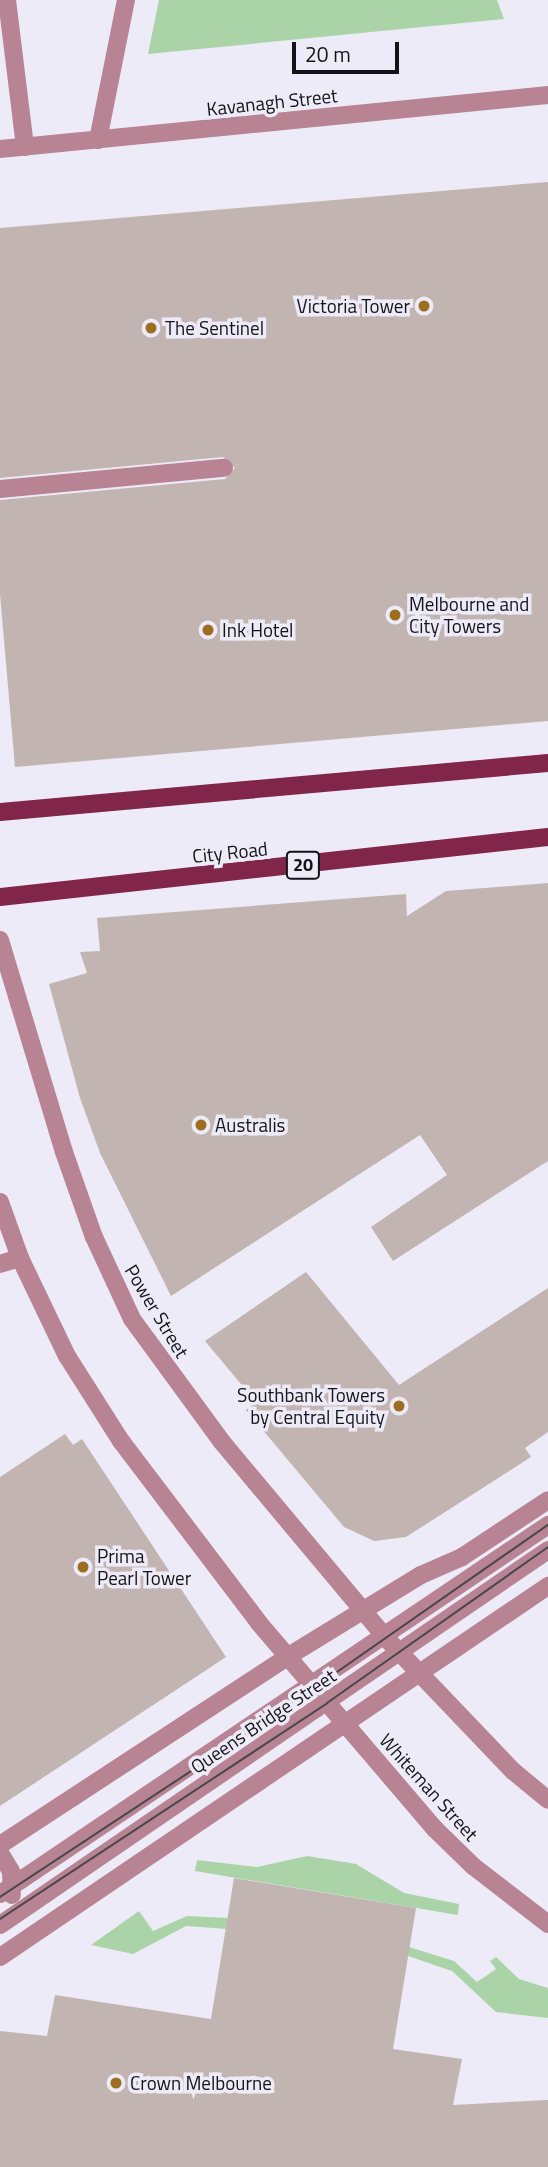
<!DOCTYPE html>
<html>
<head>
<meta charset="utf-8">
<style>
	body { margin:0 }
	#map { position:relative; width:548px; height:2167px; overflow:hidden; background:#ecebf7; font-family:"Titillium Web",sans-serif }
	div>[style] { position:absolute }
	.green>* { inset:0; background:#aad4a7 }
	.building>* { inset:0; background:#c2b4b1 }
	.minor>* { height:18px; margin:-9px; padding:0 9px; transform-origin:9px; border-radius:9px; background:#b88392 }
	.major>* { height:18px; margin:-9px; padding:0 9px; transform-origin:9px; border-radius:9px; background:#812649 }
	.tram>* { height:2px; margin:-1px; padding:0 1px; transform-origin:1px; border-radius:1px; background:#47464c }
	.dots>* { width:19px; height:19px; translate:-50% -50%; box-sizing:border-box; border:4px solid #ecebf7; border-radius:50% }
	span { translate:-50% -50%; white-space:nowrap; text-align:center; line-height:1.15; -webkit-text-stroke:7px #ecebf7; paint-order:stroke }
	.shield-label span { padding:2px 5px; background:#ecebf7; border:2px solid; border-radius:5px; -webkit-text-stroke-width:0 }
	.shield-label { font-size:18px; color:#141418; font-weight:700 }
	.street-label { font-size:19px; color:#141418 }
	.poi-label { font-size:19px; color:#141418 }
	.right { translate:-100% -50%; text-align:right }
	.left { translate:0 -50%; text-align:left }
	.scale { position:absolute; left:292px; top:42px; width:107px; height:32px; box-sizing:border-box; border:4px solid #141418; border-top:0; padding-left:9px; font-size:21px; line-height:24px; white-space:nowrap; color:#141418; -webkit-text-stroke:5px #ecebf7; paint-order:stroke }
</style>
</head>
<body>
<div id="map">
	<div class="green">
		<i style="clip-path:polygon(159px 0,497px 0,504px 19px,148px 54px)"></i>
		<i style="clip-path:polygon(307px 1856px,356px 1864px,404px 1893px,459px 1904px,458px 1915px,195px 1871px,197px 1860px,257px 1867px)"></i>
		<i style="clip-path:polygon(139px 1911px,153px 1931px,187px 1916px,228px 1918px,227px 1929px,186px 1926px,133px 1954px,91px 1945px)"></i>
		<i style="clip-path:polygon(409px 1947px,454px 1961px,477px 1982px,496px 1969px,490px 1961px,496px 1957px,519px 1979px,548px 1988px,548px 2018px,496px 2012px,452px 1971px,408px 1956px)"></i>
	</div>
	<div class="building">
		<i style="clip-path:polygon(548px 182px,548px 721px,15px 767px,0 594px,0 500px,225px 479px,235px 468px,223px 457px,0 478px,0 228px)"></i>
		<i style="clip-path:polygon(548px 883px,548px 1161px,393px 1261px,371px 1227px,447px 1175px,420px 1135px,171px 1296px,100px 1153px,80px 1098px,49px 984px,87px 973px,80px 952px,100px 951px,97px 918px,406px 894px,407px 916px,446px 891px)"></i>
		<i style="clip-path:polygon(306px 1272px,399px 1385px,548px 1288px,548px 1432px,525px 1448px,531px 1457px,406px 1537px,374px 1541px,344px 1527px,246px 1410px,256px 1402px,205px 1341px)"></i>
		<i style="clip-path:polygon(65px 1434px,73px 1445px,82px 1439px,226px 1657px,0 1806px,0 1477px)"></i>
		<i style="clip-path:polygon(234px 1878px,416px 1908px,393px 2049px,462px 2059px,453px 2105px,548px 2100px,548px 2167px,0 2167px,0 2031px,47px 2036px,55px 1995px,211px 2019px)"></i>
	</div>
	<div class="minor">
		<i style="left:7px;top:0;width:148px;rotate:83deg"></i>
		<i style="left:98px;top:140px;width:143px;rotate:-78.7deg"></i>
		<i style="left:0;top:149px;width:551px;rotate:-5.63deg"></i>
		<i style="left:0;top:489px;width:225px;rotate:-5.4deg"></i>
		<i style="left:0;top:940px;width:221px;rotate:73.2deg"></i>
		<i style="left:64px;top:1152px;width:90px;rotate:70.6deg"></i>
		<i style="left:94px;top:1237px;width:90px;rotate:65.1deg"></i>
		<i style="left:132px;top:1319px;width:152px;rotate:53.8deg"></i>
		<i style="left:222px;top:1442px;width:253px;rotate:50.1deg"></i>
		<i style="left:384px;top:1636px;width:187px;rotate:46.3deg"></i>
		<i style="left:513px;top:1771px;width:45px;rotate:39.6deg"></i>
		<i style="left:0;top:1202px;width:59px;rotate:70.3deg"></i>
		<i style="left:20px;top:1258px;width:109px;rotate:64.4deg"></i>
		<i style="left:67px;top:1356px;width:101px;rotate:57.6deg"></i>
		<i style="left:121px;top:1441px;width:228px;rotate:52.8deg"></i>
		<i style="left:259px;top:1623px;width:271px;rotate:49.5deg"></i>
		<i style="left:435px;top:1829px;width:53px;rotate:44.2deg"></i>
		<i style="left:473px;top:1866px;width:95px;rotate:37.7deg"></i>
		<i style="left:0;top:1264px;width:21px;rotate:-17deg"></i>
		<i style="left:0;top:1845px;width:343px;rotate:-33.2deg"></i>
		<i style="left:287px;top:1657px;width:157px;rotate:-31.5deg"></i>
		<i style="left:421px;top:1575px;width:45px;rotate:-23.7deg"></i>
		<i style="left:462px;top:1557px;width:103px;rotate:-33.5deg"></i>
		<i style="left:0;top:1853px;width:21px;rotate:59deg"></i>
		<i style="left:11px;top:1871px;width:24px;rotate:88deg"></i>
		<i style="left:0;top:1894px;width:661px;rotate:-33.95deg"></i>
		<i style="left:0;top:1925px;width:664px;rotate:-34.38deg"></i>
		<i style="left:0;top:1957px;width:662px;rotate:-34.1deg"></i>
	</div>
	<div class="major">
		<i style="left:0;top:812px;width:550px;rotate:-5.11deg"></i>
		<i style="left:0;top:897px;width:551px;rotate:-6.25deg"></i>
	</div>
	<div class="tram">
		<i style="left:0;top:1897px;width:313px;rotate:-33.4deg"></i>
		<i style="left:261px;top:1725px;width:350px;rotate:-34.9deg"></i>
		<i style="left:0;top:1919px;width:392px;rotate:-33.4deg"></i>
		<i style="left:327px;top:1703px;width:271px;rotate:-35.2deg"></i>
	</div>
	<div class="dots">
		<i style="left:424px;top:306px;background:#9d6e20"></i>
		<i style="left:151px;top:328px;background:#9d6e20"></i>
		<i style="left:395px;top:615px;background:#9d6e20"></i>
		<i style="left:208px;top:630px;background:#9d6e20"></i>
		<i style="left:201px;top:1125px;background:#9d6e20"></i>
		<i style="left:399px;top:1406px;background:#9d6e20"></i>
		<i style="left:83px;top:1567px;background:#9d6e20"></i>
		<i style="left:116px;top:2083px;background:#9d6e20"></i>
	</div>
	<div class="shield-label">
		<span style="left:303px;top:865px">20</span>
	</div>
	<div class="street-label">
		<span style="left:272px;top:102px;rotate:-6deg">Kavanagh Street</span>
		<span style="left:230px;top:852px;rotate:-6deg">City Road</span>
		<span style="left:157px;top:1311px;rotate:59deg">Power Street</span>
		<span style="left:263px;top:1721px;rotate:-34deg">Queens Bridge Street</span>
		<span style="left:429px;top:1787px;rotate:48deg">Whiteman Street</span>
	</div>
	<div class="poi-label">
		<span class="right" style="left:410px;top:306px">Victoria Tower</span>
		<span class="left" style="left:165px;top:328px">The Sentinel</span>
		<span class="left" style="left:409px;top:615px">Melbourne and<br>City Towers</span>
		<span class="left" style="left:222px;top:630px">Ink Hotel</span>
		<span class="left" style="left:215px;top:1125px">Australis</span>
		<span class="right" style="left:385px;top:1406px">Southbank Towers<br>by Central Equity</span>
		<span class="left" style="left:97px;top:1567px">Prima<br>Pearl Tower</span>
		<span class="left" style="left:130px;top:2083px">Crown Melbourne</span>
	</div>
	<div class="scale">20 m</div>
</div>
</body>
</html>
